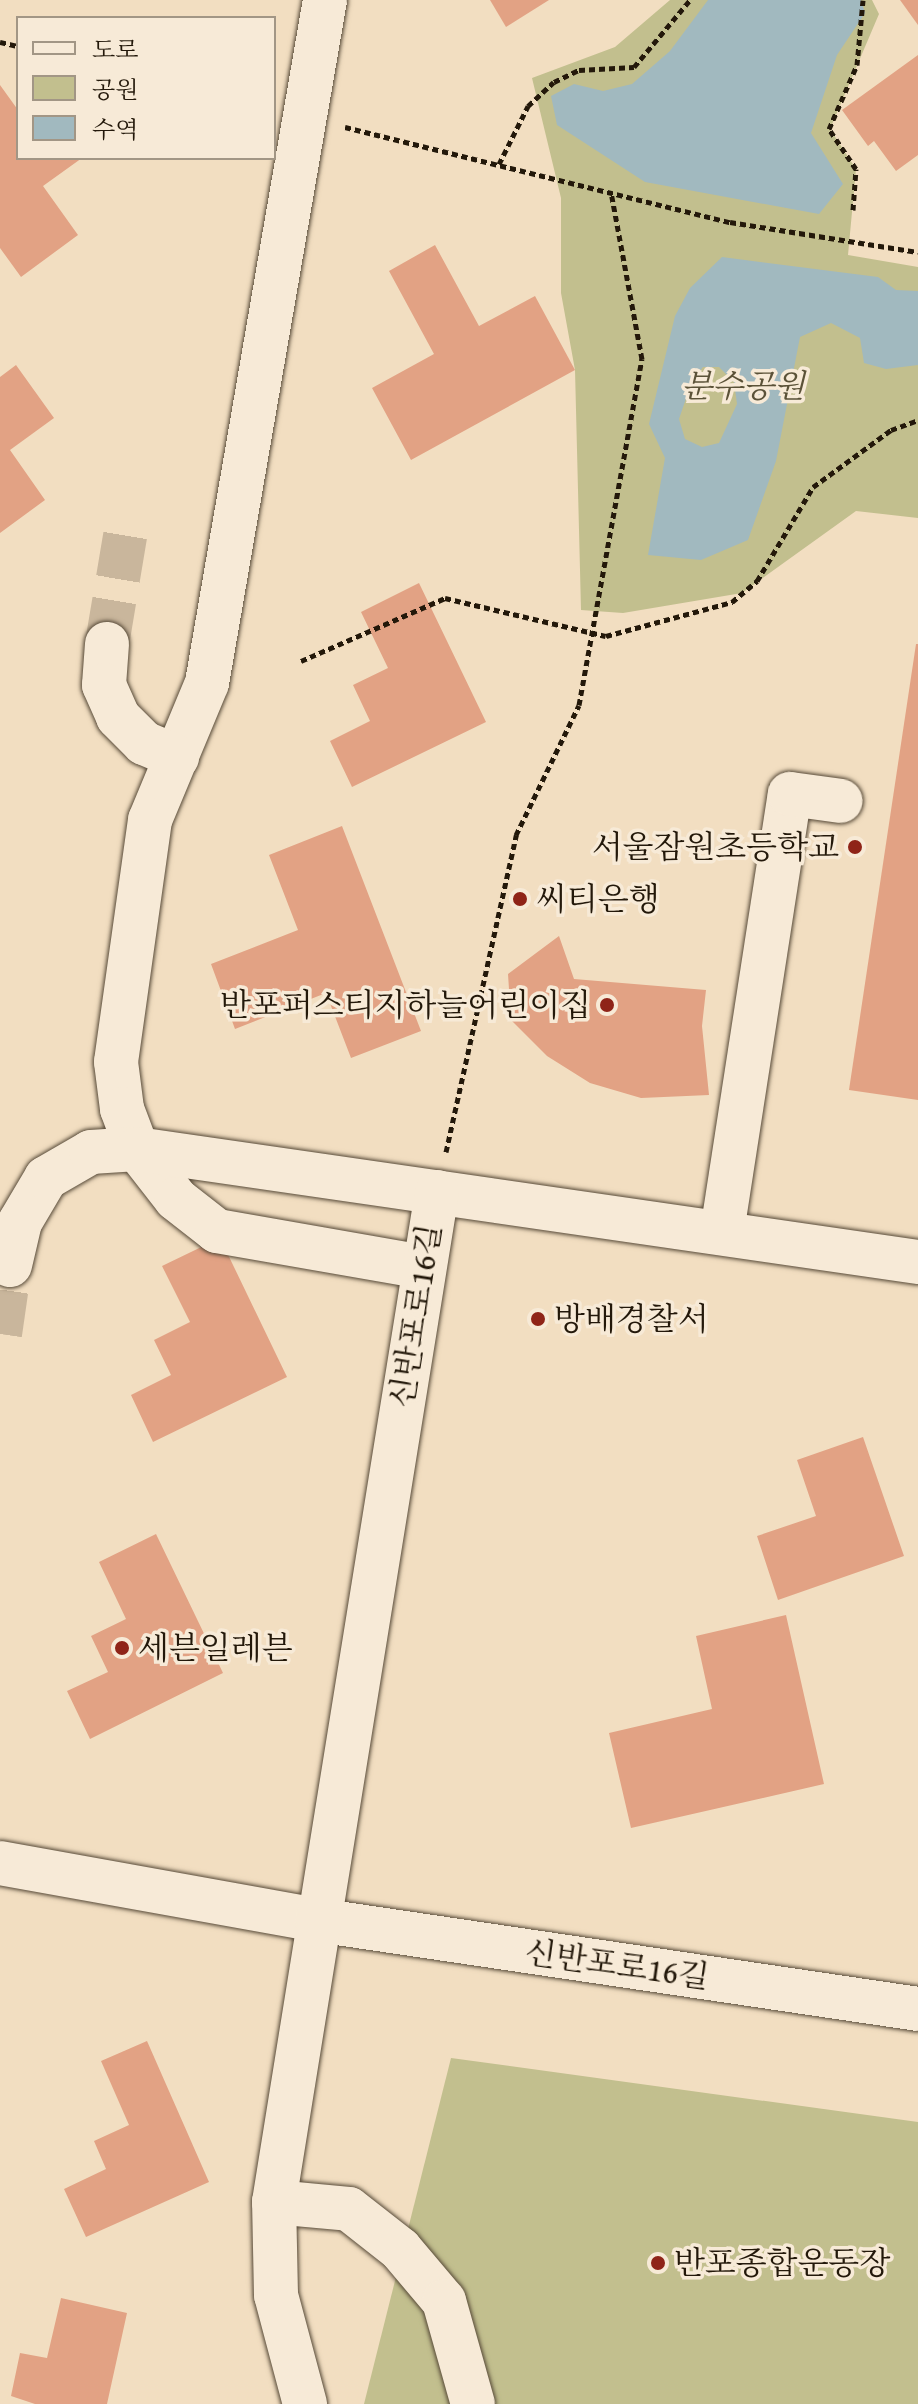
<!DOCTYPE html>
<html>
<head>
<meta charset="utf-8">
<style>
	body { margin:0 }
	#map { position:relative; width:918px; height:2404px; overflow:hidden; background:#f2dec1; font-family:"Gentium Book Plus","Noto Serif KR",serif }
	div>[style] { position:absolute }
	.green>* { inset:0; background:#c2bf8e }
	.water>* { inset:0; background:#a1b9bf }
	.building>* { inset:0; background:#e2a284 }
	.minor-tunnel>* { height:44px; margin-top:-22px; transform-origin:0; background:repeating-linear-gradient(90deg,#c9b69c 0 44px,transparent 0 66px) }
	.path>* { height:5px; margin-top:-2.5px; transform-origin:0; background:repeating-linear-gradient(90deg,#23180a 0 6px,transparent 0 10px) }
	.roads { filter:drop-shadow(0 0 2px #574a38) drop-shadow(0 0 2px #574a38) }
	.minor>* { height:44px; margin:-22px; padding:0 22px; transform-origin:22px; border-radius:22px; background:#f7ead7 }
	.dots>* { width:22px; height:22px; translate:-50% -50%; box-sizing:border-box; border:4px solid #f7ead7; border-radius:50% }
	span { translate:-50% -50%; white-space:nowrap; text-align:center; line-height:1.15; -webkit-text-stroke:7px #f7ead7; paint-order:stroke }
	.park-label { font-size:32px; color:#5b5238; font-style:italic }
	.poi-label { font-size:32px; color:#23180a }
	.right { translate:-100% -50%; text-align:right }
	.left { translate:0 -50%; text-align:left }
	.street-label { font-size:32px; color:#23180a }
	.legend { position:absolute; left:16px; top:16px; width:260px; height:144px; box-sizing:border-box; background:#f7ead7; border:2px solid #a29685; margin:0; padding:10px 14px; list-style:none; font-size:24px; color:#23180a }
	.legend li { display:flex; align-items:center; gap:16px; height:40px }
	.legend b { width:40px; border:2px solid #a29685 }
</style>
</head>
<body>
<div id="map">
	<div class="green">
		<i style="clip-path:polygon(670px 0,872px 0,879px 14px,830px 129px,856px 169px,848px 255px,918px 267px,918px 518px,856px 511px,742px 593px,623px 613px,581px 610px,575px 370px,561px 293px,561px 198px,532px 78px,615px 47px)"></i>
		<i style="clip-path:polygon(451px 2058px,918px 2122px,918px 2404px,364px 2404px)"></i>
	</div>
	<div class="water">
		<i style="clip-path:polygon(708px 0,861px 0,865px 13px,837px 55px,811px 133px,843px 184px,819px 214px,645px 182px,557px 125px,551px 96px,574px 84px,603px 91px,632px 84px,670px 51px)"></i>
		<i style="clip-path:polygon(evenodd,722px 257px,878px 277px,896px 290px,918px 291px,918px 365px,886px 369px,864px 363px,860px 338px,831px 323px,800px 337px,776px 461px,748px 540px,701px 560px,648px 555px,665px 458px,649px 424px,675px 316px,690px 288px,722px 257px,703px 367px,719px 367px,734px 382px,737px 404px,719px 443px,702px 447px,685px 439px,679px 419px,692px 381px,703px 367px)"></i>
	</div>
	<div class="building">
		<i style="clip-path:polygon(490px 0,549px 0,506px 27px)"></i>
		<i style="clip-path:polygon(900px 0,918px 0,918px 25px)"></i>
		<i style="clip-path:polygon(918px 55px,918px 155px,896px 171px,874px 141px,868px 146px,842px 110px)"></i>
		<i style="clip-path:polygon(0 85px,18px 110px,18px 158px,82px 158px,43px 186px,78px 235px,21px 277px,0 248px)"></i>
		<i style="clip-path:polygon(435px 245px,479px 326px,535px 296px,575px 370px,411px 460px,372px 388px,434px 354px,389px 271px)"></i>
		<i style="clip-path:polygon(16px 365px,54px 418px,10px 450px,45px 500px,0 533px,0 377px)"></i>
		<i style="clip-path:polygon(419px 583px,486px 722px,352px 787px,330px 741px,370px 721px,353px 685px,388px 668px,361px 612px)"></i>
		<i style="clip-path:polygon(916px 644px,918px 644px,918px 1100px,849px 1090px)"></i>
		<i style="clip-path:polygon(342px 826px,421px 1031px,351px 1058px,326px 993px,235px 1029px,211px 964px,298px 930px,269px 855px)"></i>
		<i style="clip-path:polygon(559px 936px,574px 979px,706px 990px,702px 1026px,709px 1095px,641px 1098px,590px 1083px,547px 1056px,511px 1020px,508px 974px)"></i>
		<i style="clip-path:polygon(220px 1238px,287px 1377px,153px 1442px,131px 1395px,171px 1375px,154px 1340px,190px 1322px,162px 1266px)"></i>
		<i style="clip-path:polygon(863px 1437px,904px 1556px,778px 1600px,757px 1536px,816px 1516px,797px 1460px)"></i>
		<i style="clip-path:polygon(156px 1534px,223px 1673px,90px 1739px,67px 1691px,108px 1672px,91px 1636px,126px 1619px,99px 1562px)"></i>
		<i style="clip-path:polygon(786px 1615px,824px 1784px,631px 1828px,609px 1733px,712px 1709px,696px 1636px)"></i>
		<i style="clip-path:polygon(147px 2041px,209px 2182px,86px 2237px,64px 2189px,106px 2169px,94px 2141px,129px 2125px,101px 2061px)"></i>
		<i style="clip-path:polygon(61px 2298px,127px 2313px,107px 2404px,35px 2404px,11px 2396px,20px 2353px,47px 2358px)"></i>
	</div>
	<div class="minor-tunnel">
		<i style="left:107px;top:644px;width:116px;rotate:-80.5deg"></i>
		<i style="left:0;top:1334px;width:70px;rotate:-81.8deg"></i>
	</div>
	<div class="path">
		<i style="left:0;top:42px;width:18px;rotate:13deg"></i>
		<i style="left:345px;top:127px;width:397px;rotate:13.9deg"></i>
		<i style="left:730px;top:222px;width:190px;rotate:9.1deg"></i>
		<i style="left:499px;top:164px;width:65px;rotate:-63.4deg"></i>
		<i style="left:528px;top:106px;width:35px;rotate:-43deg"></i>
		<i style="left:554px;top:82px;width:28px;rotate:-26deg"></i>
		<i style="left:579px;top:70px;width:55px;rotate:-3.1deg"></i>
		<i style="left:634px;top:67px;width:87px;rotate:-50.1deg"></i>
		<i style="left:853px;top:210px;width:41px;rotate:-85.8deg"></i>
		<i style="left:856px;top:169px;width:48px;rotate:-124deg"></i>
		<i style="left:829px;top:129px;width:70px;rotate:-66.4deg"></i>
		<i style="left:857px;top:65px;width:65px;rotate:-84.7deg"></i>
		<i style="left:301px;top:661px;width:157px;rotate:-23.6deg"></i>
		<i style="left:445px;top:598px;width:165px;rotate:13.3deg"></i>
		<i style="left:606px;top:636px;width:131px;rotate:-15.1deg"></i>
		<i style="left:732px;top:602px;width:33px;rotate:-40deg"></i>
		<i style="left:757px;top:581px;width:109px;rotate:-59.2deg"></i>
		<i style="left:813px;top:487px;width:97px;rotate:-36.2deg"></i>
		<i style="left:891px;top:430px;width:29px;rotate:-20deg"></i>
		<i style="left:446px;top:1152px;width:325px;rotate:-77.5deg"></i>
		<i style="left:516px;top:835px;width:144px;rotate:-64.1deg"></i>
		<i style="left:579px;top:705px;width:352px;rotate:-79.7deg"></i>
		<i style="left:642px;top:359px;width:170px;rotate:-100.5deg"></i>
	</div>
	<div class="roads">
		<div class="minor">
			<i style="left:325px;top:0;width:693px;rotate:99.8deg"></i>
			<i style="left:207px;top:683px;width:148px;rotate:112.6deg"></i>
			<i style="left:150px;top:820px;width:244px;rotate:98deg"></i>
			<i style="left:116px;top:1062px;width:47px;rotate:82.7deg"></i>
			<i style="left:122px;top:1109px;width:43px;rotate:69.4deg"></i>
			<i style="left:137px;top:1149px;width:63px;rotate:52deg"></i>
			<i style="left:176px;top:1199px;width:52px;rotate:38deg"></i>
			<i style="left:217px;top:1231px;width:210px;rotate:9.9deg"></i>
			<i style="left:107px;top:644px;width:41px;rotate:94.2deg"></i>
			<i style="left:104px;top:685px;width:35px;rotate:66deg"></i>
			<i style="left:118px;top:717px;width:37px;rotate:45deg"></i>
			<i style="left:144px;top:743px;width:36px;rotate:23deg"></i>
			<i style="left:722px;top:1232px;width:443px;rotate:-81.2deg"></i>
			<i style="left:790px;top:794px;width:51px;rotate:7.8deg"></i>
			<i style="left:10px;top:1265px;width:44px;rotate:-76.9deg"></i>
			<i style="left:20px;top:1222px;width:51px;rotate:-59.4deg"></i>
			<i style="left:46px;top:1178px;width:52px;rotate:-30deg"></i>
			<i style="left:91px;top:1152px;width:46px;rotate:-3.7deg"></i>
			<i style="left:137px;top:1149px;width:789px;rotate:8.23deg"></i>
			<i style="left:0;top:1863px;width:322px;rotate:10.2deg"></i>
			<i style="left:317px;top:1920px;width:608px;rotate:8.42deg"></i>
			<i style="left:274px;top:2202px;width:75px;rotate:5.3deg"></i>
			<i style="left:349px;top:2209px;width:65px;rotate:38.1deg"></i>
			<i style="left:400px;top:2249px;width:68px;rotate:49.8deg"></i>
			<i style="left:444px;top:2301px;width:107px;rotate:74.3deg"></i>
			<i style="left:305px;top:2404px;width:113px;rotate:-104.9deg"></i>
			<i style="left:276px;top:2295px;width:93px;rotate:-91.2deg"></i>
			<i style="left:274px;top:2202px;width:1023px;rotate:-80.83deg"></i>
		</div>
	</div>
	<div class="dots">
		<i style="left:855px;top:847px;background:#8f2418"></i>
		<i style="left:520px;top:899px;background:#8f2418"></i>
		<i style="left:607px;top:1005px;background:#8f2418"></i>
		<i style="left:538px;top:1319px;background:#8f2418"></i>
		<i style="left:122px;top:1648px;background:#8f2418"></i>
		<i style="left:658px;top:2263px;background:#8f2418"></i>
	</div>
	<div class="park-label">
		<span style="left:743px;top:386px">분수공원</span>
	</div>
	<div class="poi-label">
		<span class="right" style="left:839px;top:847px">서울잠원초등학교</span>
		<span class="left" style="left:536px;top:899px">씨티은행</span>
		<span class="right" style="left:591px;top:1005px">반포퍼스티지하늘어린이집</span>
		<span class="left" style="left:554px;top:1319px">방배경찰서</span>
		<span class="left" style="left:138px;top:1648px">세븐일레븐</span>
		<span class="left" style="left:674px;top:2263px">반포종합운동장</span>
	</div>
	<div class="street-label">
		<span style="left:416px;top:1316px;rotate:-81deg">신반포로16길</span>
		<span style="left:617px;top:1965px;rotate:8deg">신반포로16길</span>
	</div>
	<ul class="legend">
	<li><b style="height:10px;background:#f7ead7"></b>도로</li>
	<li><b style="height:22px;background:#c2bf8e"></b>공원</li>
	<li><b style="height:22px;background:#a1b9bf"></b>수역</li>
	</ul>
</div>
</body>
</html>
